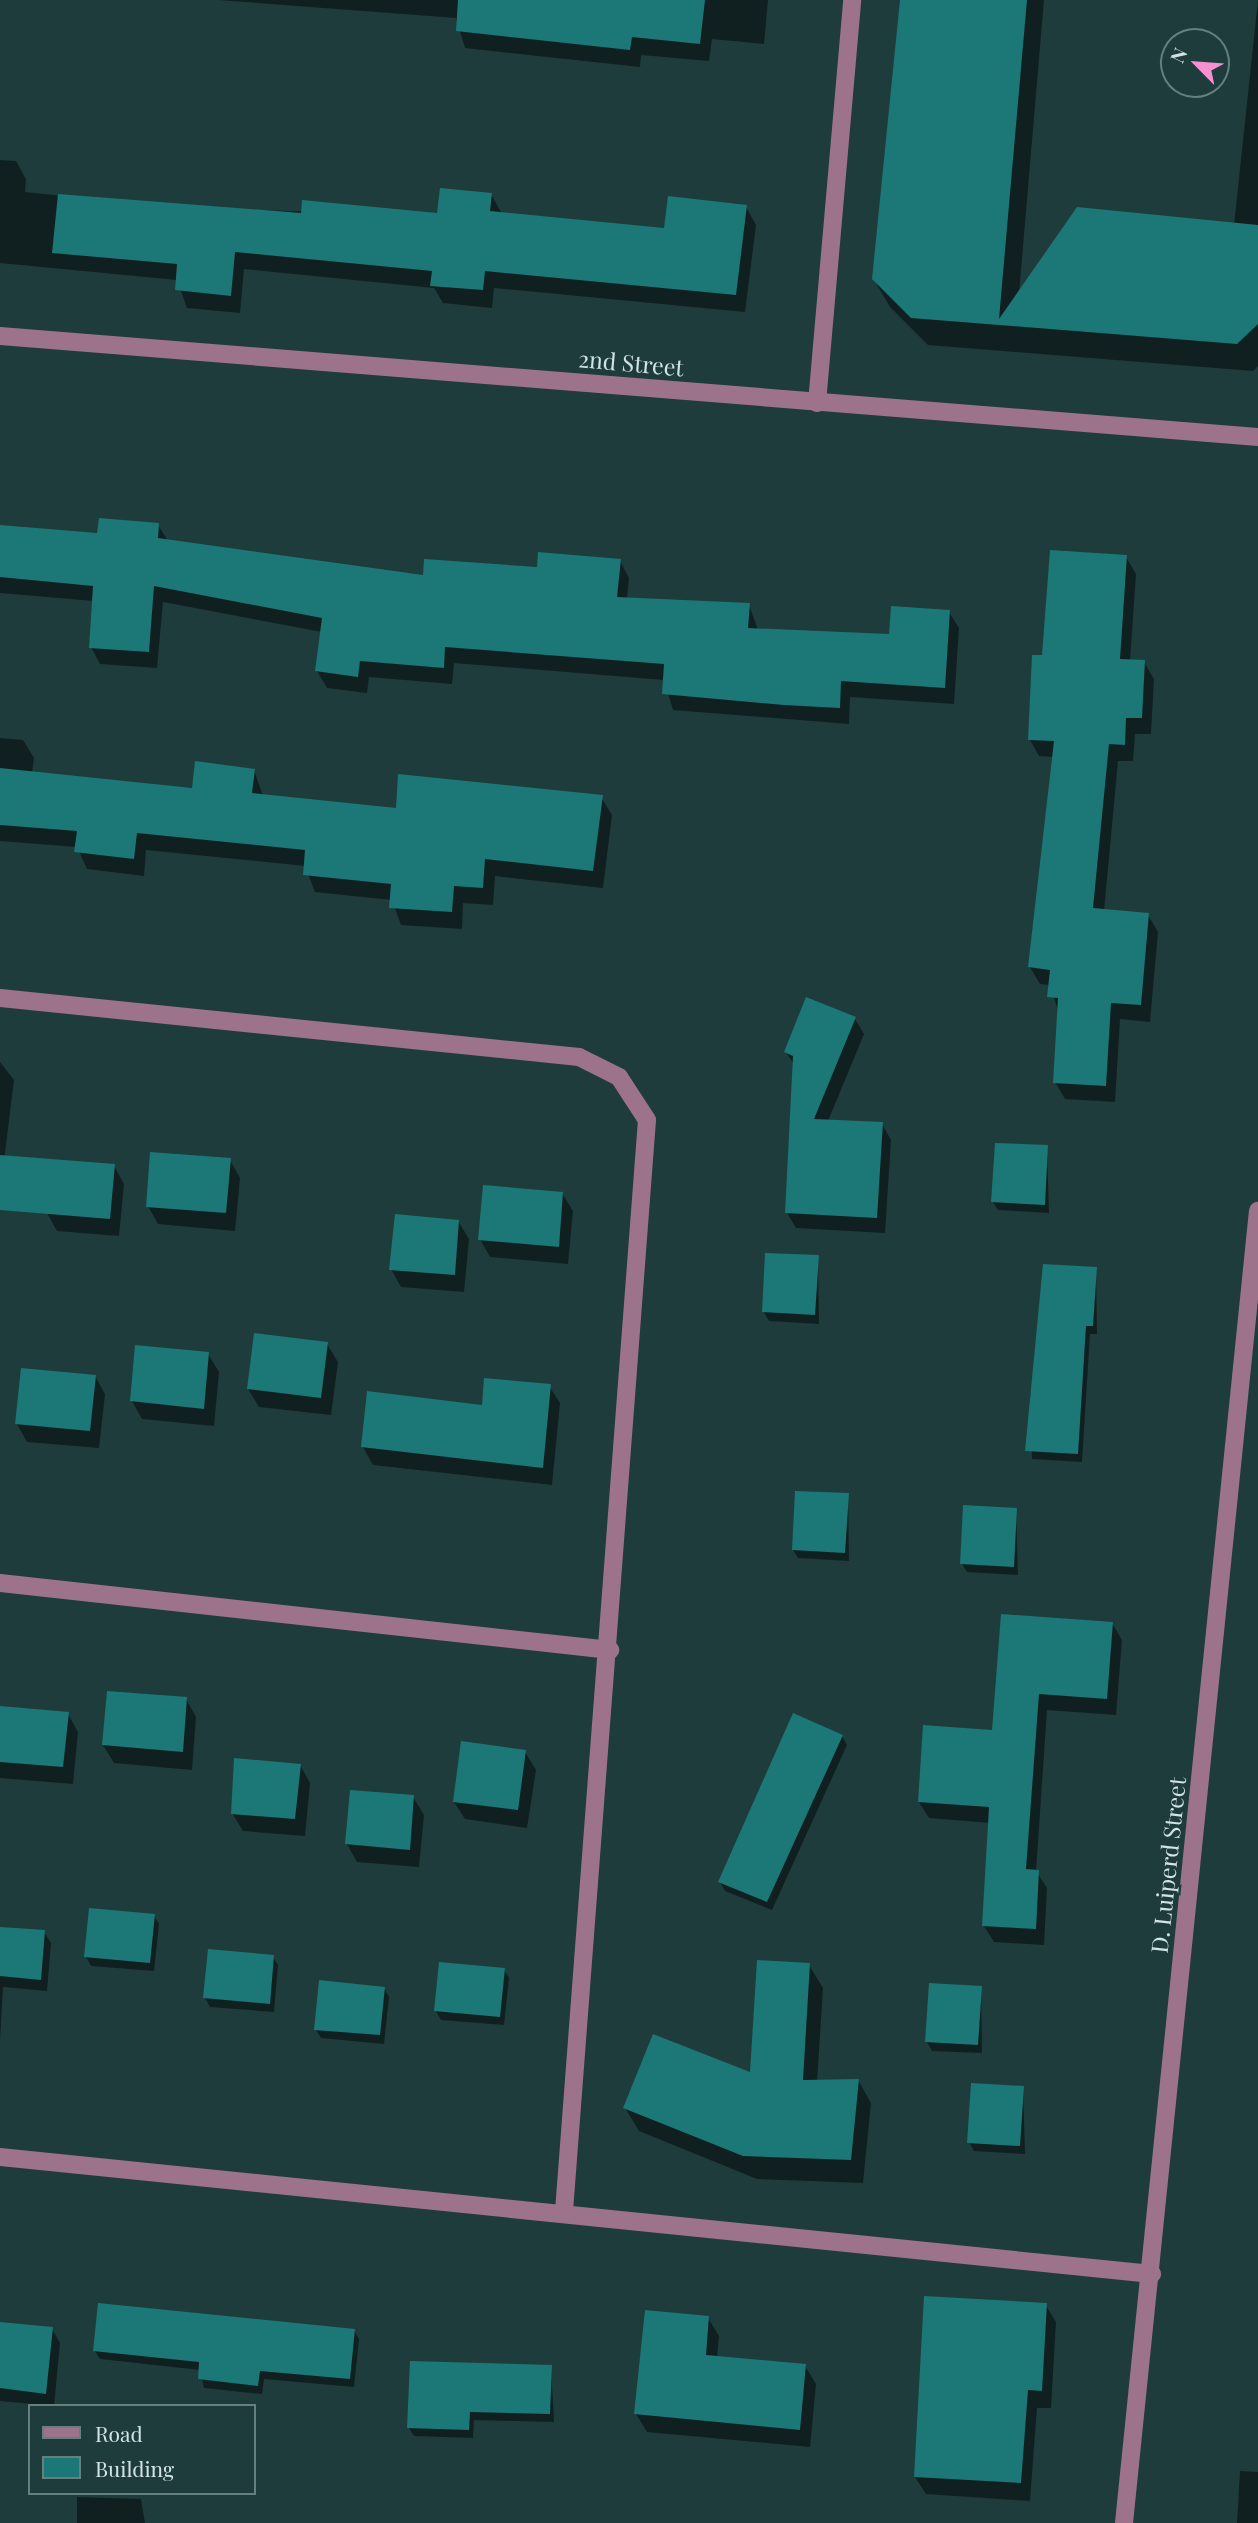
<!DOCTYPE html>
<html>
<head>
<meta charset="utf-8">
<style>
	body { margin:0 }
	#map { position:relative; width:1258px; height:2523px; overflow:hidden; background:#1e3c3c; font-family:"Playfair Display",serif }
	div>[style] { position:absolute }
	.shadow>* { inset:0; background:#0007 }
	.building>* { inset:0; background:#1c7777 }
	.minor>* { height:18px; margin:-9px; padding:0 9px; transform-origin:9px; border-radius:9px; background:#9d738c }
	span { translate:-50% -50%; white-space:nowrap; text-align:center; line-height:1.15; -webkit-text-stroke:5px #1e3c3c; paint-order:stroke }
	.street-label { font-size:23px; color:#d2e3e3 }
	.legend { position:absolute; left:28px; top:2404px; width:228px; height:91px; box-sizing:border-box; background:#1e3c3c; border:2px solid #667f7f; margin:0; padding:9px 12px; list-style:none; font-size:21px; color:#d2e3e3 }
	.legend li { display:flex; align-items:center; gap:14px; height:35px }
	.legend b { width:35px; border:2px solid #667f7f }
	.north { position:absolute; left:1160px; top:28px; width:70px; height:70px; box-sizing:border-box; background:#1e3c3c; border:2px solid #667f7f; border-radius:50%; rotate:295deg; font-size:19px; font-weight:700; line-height:28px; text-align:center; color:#d2e3e3 }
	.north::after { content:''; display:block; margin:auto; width:24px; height:32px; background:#f590d1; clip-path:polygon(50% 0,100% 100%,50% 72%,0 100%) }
</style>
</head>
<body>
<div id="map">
	<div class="shadow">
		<i style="clip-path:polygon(218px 0,768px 0,764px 44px,712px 39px,709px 61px,641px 55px,640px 67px,465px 48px,456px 18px)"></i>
		<i style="clip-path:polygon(901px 0,1044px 0,1019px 294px,1234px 225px,1258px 0,1258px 366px,1253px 371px,928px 345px,890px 307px,873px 278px)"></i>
		<i style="clip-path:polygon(0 160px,16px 161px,26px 179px,25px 192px,182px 208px,439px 215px,491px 194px,502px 214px,665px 230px,746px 207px,756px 225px,745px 312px,494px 288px,492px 308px,443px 303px,434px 288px,244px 269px,240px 313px,187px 308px,177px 280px,0 263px)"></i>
		<i style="clip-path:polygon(158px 525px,168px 541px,425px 577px,620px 561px,629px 578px,627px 599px,749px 605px,758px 630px,891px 636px,949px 612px,959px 628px,954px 704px,850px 697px,849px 724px,673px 710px,664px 680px,454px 663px,452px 684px,369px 677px,367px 693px,327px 688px,317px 671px,322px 632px,163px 602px,157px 668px,100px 664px,91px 647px,94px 601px,0 593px,0 527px,99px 535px)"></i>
		<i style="clip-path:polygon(1126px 557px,1136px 574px,1130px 661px,1144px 662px,1154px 679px,1151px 734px,1135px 734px,1133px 761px,1118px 761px,1104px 911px,1148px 915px,1158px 932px,1150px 1022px,1120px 1019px,1115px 1102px,1065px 1099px,1055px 1082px,1059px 1014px,1050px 985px,1040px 984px,1030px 967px,1054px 757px,1039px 756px,1030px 740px,1044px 657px)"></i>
		<i style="clip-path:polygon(0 738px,23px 740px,34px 758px,32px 773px,193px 789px,254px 770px,263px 796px,397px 810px,601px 797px,612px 815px,603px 888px,495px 876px,493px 905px,463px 903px,462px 929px,401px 925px,392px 900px,315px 892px,305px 866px,146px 850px,144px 876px,87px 869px,77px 847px,0 841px)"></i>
		<i style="clip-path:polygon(855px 1019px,864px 1034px,828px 1121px,882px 1124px,891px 1140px,885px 1233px,796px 1228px,787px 1213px,795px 1066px,786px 1052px)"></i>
		<i style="clip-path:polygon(0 1062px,14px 1080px,0 1193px)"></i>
		<i style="clip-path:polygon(1047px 1147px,1049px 1213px,998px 1210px,993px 1202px)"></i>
		<i style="clip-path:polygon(230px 1160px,240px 1178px,235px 1231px,158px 1224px,148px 1206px)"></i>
		<i style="clip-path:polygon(114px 1166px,124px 1184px,119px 1236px,57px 1231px,47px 1213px)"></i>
		<i style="clip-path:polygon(562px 1193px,573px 1211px,568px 1264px,490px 1257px,480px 1239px)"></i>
		<i style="clip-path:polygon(458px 1221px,469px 1239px,464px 1292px,401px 1287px,391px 1269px)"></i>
		<i style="clip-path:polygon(818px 1257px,819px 1324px,769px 1321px,764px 1312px)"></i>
		<i style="clip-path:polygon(1096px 1268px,1097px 1334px,1090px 1334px,1082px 1462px,1032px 1459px,1030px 1393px,1037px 1394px)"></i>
		<i style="clip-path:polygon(327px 1344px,338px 1362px,331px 1415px,259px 1407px,248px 1389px)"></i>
		<i style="clip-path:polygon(208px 1354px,219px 1372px,214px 1426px,142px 1419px,132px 1401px)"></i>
		<i style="clip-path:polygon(95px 1376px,105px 1394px,99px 1448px,27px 1442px,17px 1424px)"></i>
		<i style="clip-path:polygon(549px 1386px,560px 1403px,552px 1485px,373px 1465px,363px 1447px)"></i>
		<i style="clip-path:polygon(848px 1495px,849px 1561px,798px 1558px,793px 1550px)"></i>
		<i style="clip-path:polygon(1016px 1509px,1018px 1575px,967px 1572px,962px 1564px)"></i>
		<i style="clip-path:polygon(1112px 1623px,1122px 1640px,1116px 1715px,1047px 1710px,1036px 1871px,1047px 1888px,1044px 1945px,994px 1942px,984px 1926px,990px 1823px,929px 1818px,919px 1802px)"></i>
		<i style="clip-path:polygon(186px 1699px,196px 1717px,192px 1770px,114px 1763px,103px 1745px)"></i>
		<i style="clip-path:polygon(0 1708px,68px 1714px,78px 1732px,73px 1784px,0 1778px)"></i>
		<i style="clip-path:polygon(842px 1736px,847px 1745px,772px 1910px,725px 1891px,720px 1882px,742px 1829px,747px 1831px)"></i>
		<i style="clip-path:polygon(525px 1752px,536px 1770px,527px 1828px,465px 1819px,454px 1802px)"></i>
		<i style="clip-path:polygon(300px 1765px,310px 1783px,305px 1836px,243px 1831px,232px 1813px)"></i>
		<i style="clip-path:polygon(413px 1797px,424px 1815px,419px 1867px,357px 1862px,347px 1844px)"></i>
		<i style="clip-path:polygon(154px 1916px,159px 1924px,154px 1971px,91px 1966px,86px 1957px)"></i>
		<i style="clip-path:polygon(0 1928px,44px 1932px,51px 1943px,47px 1991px,3px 1987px,0 2041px)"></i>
		<i style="clip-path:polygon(273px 1957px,278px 1965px,274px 2012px,210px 2007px,205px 1998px)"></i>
		<i style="clip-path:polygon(809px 1965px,823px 1988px,817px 2082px,858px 2080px,871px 2103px,863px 2183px,757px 2179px,639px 2131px,625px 2108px,752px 2075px)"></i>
		<i style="clip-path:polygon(504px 1970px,509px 1978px,504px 2025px,441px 2020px,436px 2011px)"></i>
		<i style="clip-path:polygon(384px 1988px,389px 1997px,384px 2044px,321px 2038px,316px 2030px)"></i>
		<i style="clip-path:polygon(981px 1988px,982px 2053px,932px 2051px,927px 2042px)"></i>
		<i style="clip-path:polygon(1023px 2087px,1025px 2154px,974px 2151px,969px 2142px)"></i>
		<i style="clip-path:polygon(1045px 2304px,1056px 2322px,1051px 2408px,1037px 2408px,1030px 2501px,926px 2494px,915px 2477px)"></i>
		<i style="clip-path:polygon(708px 2318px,719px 2336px,717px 2357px,805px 2366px,816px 2384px,810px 2447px,647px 2432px,636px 2414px)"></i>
		<i style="clip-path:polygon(0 2324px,52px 2329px,60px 2343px,54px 2406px,0 2401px)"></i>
		<i style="clip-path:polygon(354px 2330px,359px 2339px,354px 2387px,264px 2379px,262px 2394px,204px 2388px,200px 2370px,100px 2359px,94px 2350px)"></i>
		<i style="clip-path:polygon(551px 2367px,554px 2422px,474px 2420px,473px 2438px,414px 2436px,409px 2428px)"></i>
		<i style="clip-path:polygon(1240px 2471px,1258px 2472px,1258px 2523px,1237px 2523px)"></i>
		<i style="clip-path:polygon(77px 2497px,141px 2499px,145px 2523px,77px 2523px)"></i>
	</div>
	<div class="building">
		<i style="clip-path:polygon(458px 0,705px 0,700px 44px,632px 37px,630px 50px,456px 31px)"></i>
		<i style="clip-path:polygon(900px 0,1027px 0,999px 319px,1077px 207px,1258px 225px,1258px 324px,1237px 344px,911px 318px,872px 279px)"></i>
		<i style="clip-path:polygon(440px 188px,492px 193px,490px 211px,664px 228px,668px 196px,747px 205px,736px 295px,485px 271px,483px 290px,430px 286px,432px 271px,235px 252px,231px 296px,175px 290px,177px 264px,52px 253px,58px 194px,301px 213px,302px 200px,437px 213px)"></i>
		<i style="clip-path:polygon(99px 518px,159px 523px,158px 538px,423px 575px,424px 559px,537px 567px,538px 552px,621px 559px,617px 597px,750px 603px,748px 628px,889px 634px,891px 606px,950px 610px,945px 688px,841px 681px,840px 708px,784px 705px,662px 694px,664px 664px,445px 647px,444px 668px,360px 661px,358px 677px,315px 671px,322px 618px,154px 586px,149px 652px,89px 648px,93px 586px,0 577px,0 525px,97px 533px)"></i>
		<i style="clip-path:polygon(1050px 550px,1127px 555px,1120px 659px,1145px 660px,1142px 718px,1126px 718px,1125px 745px,1109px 744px,1093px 908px,1149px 913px,1141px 1005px,1111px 1003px,1106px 1086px,1053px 1083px,1058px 998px,1047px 997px,1050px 970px,1028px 967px,1054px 741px,1028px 740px,1032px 655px,1042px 655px)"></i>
		<i style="clip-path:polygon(195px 761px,255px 769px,252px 793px,396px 808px,398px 774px,603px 795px,593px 871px,485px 859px,483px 888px,454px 886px,452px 912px,389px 908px,391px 884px,303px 875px,305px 850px,137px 833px,134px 859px,74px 852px,77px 831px,0 825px,0 768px,192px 788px)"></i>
		<i style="clip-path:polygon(806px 997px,856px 1017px,814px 1119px,883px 1122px,877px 1218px,785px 1213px,793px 1056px,784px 1052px)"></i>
		<i style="clip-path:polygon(995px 1143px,1048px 1145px,1045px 1205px,991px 1202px)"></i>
		<i style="clip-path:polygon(150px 1152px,231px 1158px,226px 1213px,146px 1207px)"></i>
		<i style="clip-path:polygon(0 1155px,115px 1164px,110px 1219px,0 1210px)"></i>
		<i style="clip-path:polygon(483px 1185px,563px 1192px,559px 1247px,478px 1240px)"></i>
		<i style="clip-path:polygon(395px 1214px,459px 1220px,455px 1275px,389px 1270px)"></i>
		<i style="clip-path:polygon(765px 1253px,819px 1255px,815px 1315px,762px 1312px)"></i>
		<i style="clip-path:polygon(1043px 1264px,1097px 1267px,1093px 1326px,1086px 1326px,1078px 1454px,1025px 1451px)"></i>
		<i style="clip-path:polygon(254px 1333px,328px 1342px,321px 1398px,247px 1389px)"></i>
		<i style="clip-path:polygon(135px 1345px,209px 1352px,204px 1409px,130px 1401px)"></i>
		<i style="clip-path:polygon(21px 1368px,96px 1375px,90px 1431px,15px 1424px)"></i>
		<i style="clip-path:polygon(484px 1378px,551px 1384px,543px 1468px,361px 1447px,367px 1391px,482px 1405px)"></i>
		<i style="clip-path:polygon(795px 1491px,849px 1493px,845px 1553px,792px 1550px)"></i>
		<i style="clip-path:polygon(963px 1505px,1017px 1508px,1014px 1567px,960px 1564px)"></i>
		<i style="clip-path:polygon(1001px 1614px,1113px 1622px,1107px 1699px,1039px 1694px,1026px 1869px,1039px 1870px,1036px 1929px,982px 1926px,989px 1807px,918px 1802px,923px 1725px,992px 1730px)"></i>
		<i style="clip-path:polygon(107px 1691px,187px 1697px,183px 1752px,102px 1745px)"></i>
		<i style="clip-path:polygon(0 1706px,69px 1712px,63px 1767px,0 1762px)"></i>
		<i style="clip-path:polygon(793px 1713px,843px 1735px,767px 1902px,718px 1882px)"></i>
		<i style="clip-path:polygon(461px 1741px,526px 1750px,518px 1810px,453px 1802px)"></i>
		<i style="clip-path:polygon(234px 1758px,301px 1764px,295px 1819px,231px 1814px)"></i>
		<i style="clip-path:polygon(350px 1790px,414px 1795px,410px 1850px,345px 1844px)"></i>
		<i style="clip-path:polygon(89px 1908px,155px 1914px,150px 1963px,84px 1957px)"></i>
		<i style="clip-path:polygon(0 1927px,45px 1930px,41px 1980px,0 1976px)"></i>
		<i style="clip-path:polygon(208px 1949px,274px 1955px,270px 2004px,203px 1998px)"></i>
		<i style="clip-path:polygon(757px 1960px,810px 1963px,803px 2080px,859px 2079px,851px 2160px,743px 2156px,623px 2108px,653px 2034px,750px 2072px)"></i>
		<i style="clip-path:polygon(439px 1962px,505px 1968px,500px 2017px,434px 2011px)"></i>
		<i style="clip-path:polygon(319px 1980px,385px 1987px,380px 2035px,314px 2030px)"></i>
		<i style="clip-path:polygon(929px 1983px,982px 1986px,978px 2045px,925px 2042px)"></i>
		<i style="clip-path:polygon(971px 2083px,1024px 2086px,1020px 2146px,967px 2143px)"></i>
		<i style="clip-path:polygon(924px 2296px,1047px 2303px,1042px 2391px,1028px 2390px,1021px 2483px,914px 2477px)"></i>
		<i style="clip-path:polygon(98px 2303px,355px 2329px,350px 2379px,260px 2371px,258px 2386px,198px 2379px,199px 2362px,93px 2351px)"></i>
		<i style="clip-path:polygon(645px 2310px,709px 2316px,706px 2355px,806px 2364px,800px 2430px,634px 2414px)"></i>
		<i style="clip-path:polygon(0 2322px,53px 2327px,46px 2394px,0 2388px)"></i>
		<i style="clip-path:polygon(410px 2361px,552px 2365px,550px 2414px,470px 2412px,469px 2430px,407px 2428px)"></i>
	</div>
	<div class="minor">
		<i style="left:0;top:336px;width:1262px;rotate:4.59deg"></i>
		<i style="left:817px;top:403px;width:405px;rotate:-85deg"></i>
		<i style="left:0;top:998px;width:582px;rotate:5.82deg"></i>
		<i style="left:579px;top:1057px;width:45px;rotate:26.6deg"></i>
		<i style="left:619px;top:1077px;width:51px;rotate:56.9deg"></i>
		<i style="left:647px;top:1120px;width:1093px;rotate:94.35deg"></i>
		<i style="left:0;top:1583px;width:614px;rotate:6.27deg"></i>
		<i style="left:0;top:2157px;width:1158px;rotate:5.8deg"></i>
		<i style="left:1124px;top:2523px;width:1319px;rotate:-84.17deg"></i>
	</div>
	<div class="street-label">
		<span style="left:631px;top:363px;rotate:5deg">2nd Street</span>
		<span style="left:1168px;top:1865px;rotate:-84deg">D. Luiperd Street</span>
	</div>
	<ul class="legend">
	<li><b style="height:9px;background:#9d738c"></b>Road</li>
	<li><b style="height:19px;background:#1c7777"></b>Building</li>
	</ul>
	<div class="north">N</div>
</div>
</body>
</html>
